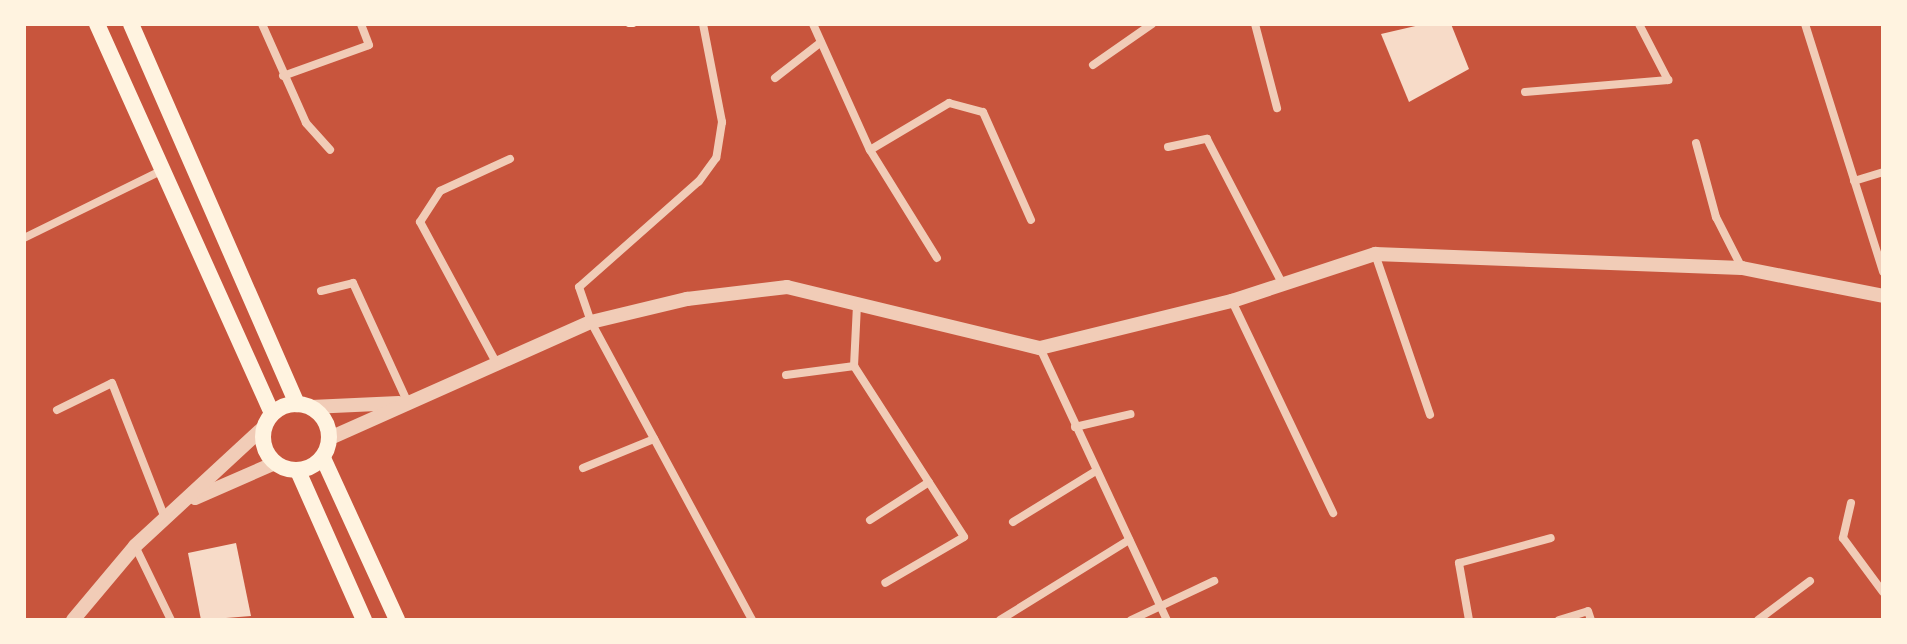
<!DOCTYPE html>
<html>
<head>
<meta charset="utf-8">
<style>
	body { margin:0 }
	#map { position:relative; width:1907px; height:644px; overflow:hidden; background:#c8553d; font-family:Overpass,sans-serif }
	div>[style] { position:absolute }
	.building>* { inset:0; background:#f7dbc8 }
	.path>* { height:5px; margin:-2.5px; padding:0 2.5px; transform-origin:2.5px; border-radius:2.5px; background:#fff3e0 }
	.minor>* { height:8px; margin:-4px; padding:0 4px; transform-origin:4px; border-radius:4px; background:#f1ccb7 }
	.tertiary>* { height:14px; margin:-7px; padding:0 7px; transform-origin:7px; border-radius:7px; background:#f1ccb7 }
	.secondary>* { height:16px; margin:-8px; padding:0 8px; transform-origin:8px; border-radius:8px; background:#fff3e0 }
	.secondary>.ring { margin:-8px; padding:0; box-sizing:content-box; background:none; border:16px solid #fff3e0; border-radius:50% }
	span { translate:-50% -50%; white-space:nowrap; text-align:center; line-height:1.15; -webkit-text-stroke:8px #fff3e0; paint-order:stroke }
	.frame { position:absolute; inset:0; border:26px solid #fff3e0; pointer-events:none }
</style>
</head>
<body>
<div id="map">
	<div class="building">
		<i style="clip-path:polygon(1424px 24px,1451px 24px,1469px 69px,1409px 102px,1381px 34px)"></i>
		<i style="clip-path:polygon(236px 543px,251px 616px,201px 620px,188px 553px)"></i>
	</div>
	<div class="path">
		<i style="left:628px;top:24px;width:5px"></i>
	</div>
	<div class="minor">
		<i style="left:262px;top:24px;width:108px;rotate:66deg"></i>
		<i style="left:306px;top:123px;width:36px;rotate:48deg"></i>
		<i style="left:703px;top:24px;width:100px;rotate:79deg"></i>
		<i style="left:722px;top:122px;width:36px;rotate:99deg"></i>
		<i style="left:716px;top:158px;width:29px;rotate:126deg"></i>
		<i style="left:699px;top:181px;width:160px;rotate:138.5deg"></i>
		<i style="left:579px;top:287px;width:37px;rotate:71deg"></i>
		<i style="left:591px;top:322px;width:339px;rotate:61.6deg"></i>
		<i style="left:813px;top:24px;width:138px;rotate:65.7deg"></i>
		<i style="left:870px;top:150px;width:127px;rotate:58.2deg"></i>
		<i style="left:1255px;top:24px;width:87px;rotate:75.3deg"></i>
		<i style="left:1805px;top:24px;width:260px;rotate:72.5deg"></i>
		<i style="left:1093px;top:65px;width:72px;rotate:-34.8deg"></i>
		<i style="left:283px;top:76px;width:91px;rotate:-19.8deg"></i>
		<i style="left:369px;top:45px;width:22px;rotate:-111deg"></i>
		<i style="left:775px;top:78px;width:58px;rotate:-38deg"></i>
		<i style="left:1525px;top:92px;width:144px;rotate:-4.8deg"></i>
		<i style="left:1668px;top:80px;width:63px;rotate:-117.4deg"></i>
		<i style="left:1696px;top:143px;width:77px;rotate:74.9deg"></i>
		<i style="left:1716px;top:217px;width:57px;rotate:63deg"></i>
		<i style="left:1168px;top:147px;width:40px;rotate:-12deg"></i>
		<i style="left:1207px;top:139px;width:162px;rotate:62.5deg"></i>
		<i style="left:870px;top:150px;width:92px;rotate:-30.7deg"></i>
		<i style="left:949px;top:103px;width:35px;rotate:15deg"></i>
		<i style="left:983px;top:112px;width:118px;rotate:66deg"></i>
		<i style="left:1854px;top:181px;width:30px;rotate:-17deg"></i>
		<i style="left:24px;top:238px;width:157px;rotate:-26.1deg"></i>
		<i style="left:1375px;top:254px;width:170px;rotate:71.1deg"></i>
		<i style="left:321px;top:291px;width:33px;rotate:-14deg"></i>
		<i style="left:353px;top:283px;width:132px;rotate:65.4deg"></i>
		<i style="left:1232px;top:301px;width:235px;rotate:64.5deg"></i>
		<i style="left:857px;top:305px;width:61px;rotate:92.8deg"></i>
		<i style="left:854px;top:366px;width:203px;rotate:57.2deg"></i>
		<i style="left:964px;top:537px;width:91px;rotate:149.8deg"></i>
		<i style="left:1040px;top:348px;width:300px;rotate:65deg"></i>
		<i style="left:498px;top:366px;width:164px;rotate:-118.4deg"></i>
		<i style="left:420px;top:222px;width:37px;rotate:-57deg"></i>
		<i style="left:440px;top:191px;width:77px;rotate:-24.6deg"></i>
		<i style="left:786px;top:375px;width:69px;rotate:-7.5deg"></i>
		<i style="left:57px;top:410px;width:61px;rotate:-26.1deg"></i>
		<i style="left:112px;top:383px;width:145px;rotate:68.6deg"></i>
		<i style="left:1075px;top:427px;width:57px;rotate:-13.1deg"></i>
		<i style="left:583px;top:468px;width:77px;rotate:-22.2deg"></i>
		<i style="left:1851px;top:503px;width:36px;rotate:103deg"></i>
		<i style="left:1843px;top:538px;width:67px;rotate:53.5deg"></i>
		<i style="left:870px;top:520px;width:70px;rotate:-32.8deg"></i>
		<i style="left:1013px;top:522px;width:97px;rotate:-31.6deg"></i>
		<i style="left:135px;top:546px;width:82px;rotate:64.1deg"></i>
		<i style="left:1000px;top:620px;width:152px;rotate:-31.8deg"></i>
		<i style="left:1131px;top:620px;width:92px;rotate:-25.2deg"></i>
		<i style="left:1469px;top:620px;width:58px;rotate:-100deg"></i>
		<i style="left:1459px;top:563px;width:95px;rotate:-15.2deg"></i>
		<i style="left:1559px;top:620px;width:30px;rotate:-17deg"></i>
		<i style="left:1588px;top:611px;width:9px;rotate:72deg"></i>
		<i style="left:1758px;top:620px;width:65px;rotate:-36.9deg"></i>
	</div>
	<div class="tertiary">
		<i style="left:311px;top:407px;width:88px;rotate:-2.6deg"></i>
		<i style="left:330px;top:438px;width:286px;rotate:-24deg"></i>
		<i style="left:591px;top:322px;width:99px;rotate:-13.5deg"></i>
		<i style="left:687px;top:299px;width:101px;rotate:-6.8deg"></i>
		<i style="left:787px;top:287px;width:260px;rotate:13.6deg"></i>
		<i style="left:1040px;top:348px;width:198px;rotate:-13.8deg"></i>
		<i style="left:1232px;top:301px;width:151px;rotate:-18.2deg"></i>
		<i style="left:1375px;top:254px;width:367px;rotate:2.2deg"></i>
		<i style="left:1742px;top:268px;width:144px;rotate:11.2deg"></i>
		<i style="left:195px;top:498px;width:87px;rotate:-23.6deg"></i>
		<i style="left:73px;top:620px;width:97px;rotate:-50deg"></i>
		<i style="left:135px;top:546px;width:176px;rotate:-42.7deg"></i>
	</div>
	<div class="secondary">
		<i style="left:97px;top:24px;width:427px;rotate:65.8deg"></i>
		<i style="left:131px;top:24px;width:415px;rotate:66.4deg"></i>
		<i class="ring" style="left:263px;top:404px;width:50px;height:50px"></i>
		<i style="left:323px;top:458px;width:178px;rotate:65.4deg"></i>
		<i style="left:298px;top:471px;width:163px;rotate:66.1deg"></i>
	</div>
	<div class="frame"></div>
</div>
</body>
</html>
